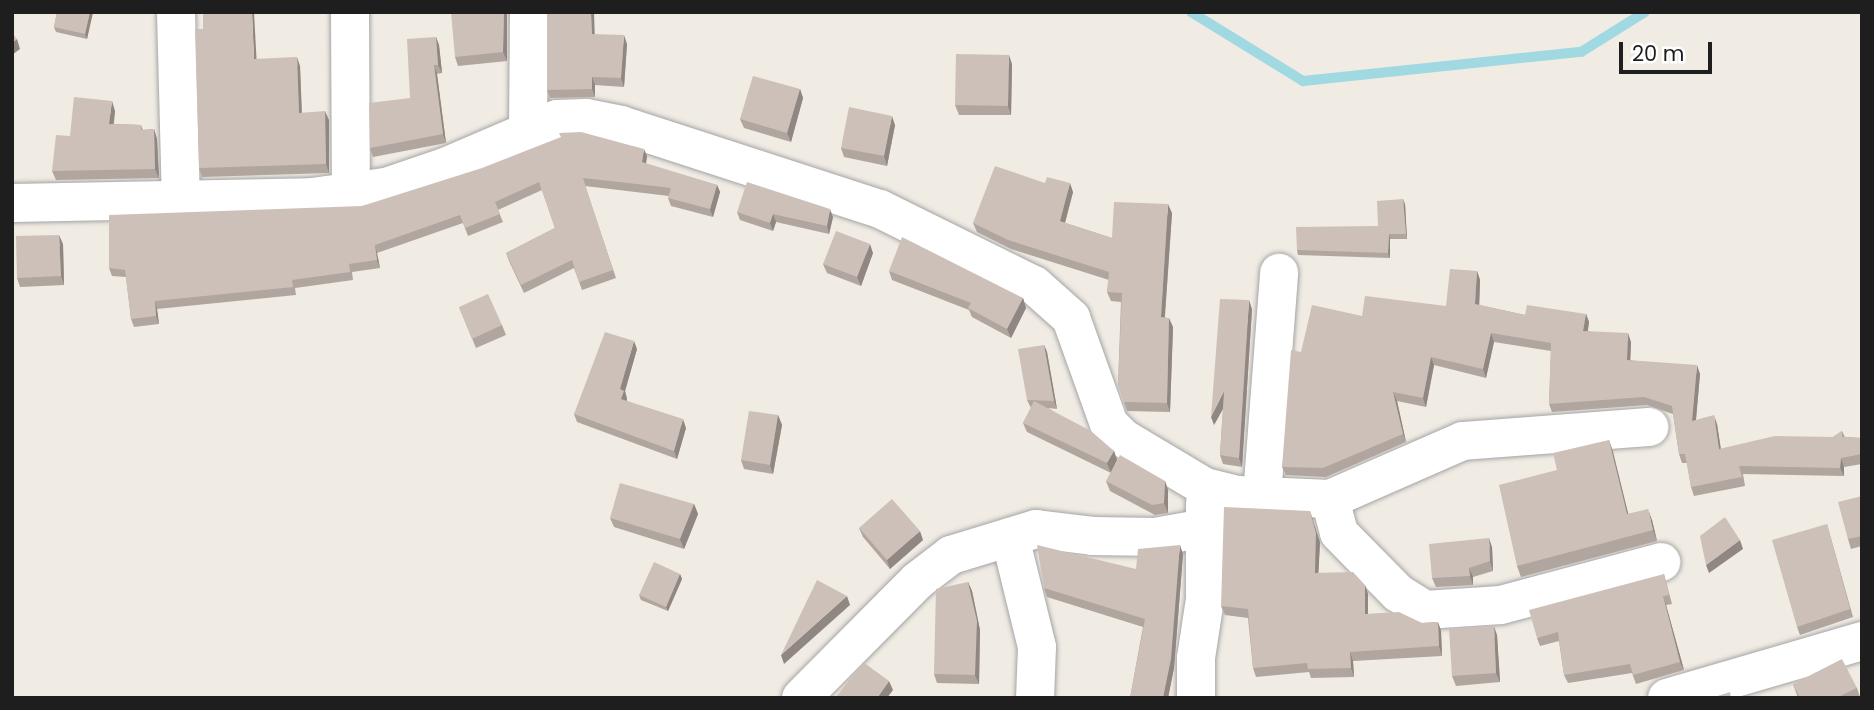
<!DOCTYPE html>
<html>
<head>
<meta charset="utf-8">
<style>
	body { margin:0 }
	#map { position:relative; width:1874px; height:710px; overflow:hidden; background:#f0ebe3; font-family:Poppins,sans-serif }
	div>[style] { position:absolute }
	.stream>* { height:10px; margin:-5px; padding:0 5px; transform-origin:5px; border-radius:5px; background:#a0d9e2 }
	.roads { filter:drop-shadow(0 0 2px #a5a5a5) drop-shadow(0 0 2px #a5a5a5) }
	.minor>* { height:38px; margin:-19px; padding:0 19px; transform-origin:19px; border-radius:19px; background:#fff }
	.wall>* { inset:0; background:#b0a59f }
	.shaded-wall>* { inset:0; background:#908682 }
	.building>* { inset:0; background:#cdc0b9 }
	span { translate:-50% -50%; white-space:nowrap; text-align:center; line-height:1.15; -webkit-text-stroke:6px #fff; paint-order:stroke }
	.frame { position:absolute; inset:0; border:14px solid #1e1e1e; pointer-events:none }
	.scale { position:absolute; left:1619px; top:42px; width:93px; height:32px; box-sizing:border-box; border:4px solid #1e1e1e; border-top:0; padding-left:9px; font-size:21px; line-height:24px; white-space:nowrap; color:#1e1e1e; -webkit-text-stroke:5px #fff; paint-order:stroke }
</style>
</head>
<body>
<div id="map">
	<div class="stream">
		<i style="left:1191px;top:12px;width:132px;rotate:31.6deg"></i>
		<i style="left:1303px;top:81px;width:280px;rotate:-6deg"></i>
		<i style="left:1581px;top:52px;width:75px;rotate:-32deg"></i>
	</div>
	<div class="roads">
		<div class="minor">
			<i style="left:176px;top:12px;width:188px;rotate:88.5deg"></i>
			<i style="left:350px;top:12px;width:179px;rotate:89.7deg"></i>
			<i style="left:528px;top:129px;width:117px;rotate:-89.5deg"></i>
			<i style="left:12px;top:203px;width:300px;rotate:-1.1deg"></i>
			<i style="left:312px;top:197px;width:75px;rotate:-7.7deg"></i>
			<i style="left:386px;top:187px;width:62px;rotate:-18.7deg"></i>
			<i style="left:445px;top:167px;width:122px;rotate:-23.2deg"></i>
			<i style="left:557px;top:119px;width:29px;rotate:-2deg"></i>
			<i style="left:586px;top:118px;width:36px;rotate:11deg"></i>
			<i style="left:621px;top:125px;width:272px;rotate:18deg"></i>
			<i style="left:880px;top:209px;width:172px;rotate:26.3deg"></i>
			<i style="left:1034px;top:285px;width:50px;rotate:41.7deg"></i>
			<i style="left:1071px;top:318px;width:113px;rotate:70.3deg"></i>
			<i style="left:1109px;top:424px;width:20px;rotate:45deg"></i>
			<i style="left:1123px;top:438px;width:96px;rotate:30.9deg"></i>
			<i style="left:1205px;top:487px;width:34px;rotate:14deg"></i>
			<i style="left:1238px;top:495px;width:92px;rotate:2.5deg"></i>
			<i style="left:1330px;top:499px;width:145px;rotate:-23.6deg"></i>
			<i style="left:1463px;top:441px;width:187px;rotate:-4.3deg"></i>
			<i style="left:1262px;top:496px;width:224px;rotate:-85.6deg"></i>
			<i style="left:1330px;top:499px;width:35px;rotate:75deg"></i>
			<i style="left:1339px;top:533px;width:84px;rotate:45.5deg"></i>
			<i style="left:1398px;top:593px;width:32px;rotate:32deg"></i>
			<i style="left:1425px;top:610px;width:76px;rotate:-3.8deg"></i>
			<i style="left:1501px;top:605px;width:166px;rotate:-15deg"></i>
			<i style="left:1010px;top:537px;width:113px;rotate:76.2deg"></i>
			<i style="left:1037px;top:647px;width:51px;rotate:92.2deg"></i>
			<i style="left:801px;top:698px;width:165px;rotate:-45.2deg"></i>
			<i style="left:917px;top:581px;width:43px;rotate:-37.4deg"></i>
			<i style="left:951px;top:555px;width:89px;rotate:-17deg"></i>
			<i style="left:1036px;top:529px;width:57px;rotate:7deg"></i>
			<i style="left:1093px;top:536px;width:62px;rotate:0.9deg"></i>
			<i style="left:1155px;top:537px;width:51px;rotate:-10.2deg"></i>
			<i style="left:1196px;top:698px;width:40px;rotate:-90deg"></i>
			<i style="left:1196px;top:658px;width:60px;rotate:-81.3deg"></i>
			<i style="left:1205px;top:599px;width:96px;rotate:-90deg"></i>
			<i style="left:1667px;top:698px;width:203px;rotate:-16.3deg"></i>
		</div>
	</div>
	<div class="wall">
		<i style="clip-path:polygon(57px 12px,92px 12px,87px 39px,56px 32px,54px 27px)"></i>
		<i style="clip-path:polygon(507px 12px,507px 61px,458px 66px,455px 57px)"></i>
		<i style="clip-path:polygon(547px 12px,594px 12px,594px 34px,627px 44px,624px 87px,595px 85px,595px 97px,550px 98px,547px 90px)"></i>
		<i style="clip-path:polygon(203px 29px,257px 59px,300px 66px,302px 113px,329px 120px,329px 173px,202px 177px,199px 168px)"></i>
		<i style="clip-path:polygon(436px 37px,439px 45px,442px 73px,437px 74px,446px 143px,373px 157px,370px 148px,410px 98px)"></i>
		<i style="clip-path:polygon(1012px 64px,1011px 115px,959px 115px,955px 105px)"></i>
		<i style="clip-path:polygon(800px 89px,803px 98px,791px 142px,744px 128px,740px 119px)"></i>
		<i style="clip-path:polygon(115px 111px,114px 124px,141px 125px,143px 130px,154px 129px,157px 139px,159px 178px,56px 180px,52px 171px,70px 136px)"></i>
		<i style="clip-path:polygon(895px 125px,887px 166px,844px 157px,841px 148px)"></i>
		<i style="clip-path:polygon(647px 156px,646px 164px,717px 185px,720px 192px,713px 217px,671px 206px,668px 198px,669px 196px,585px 186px,616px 278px,582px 290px,574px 268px,524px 293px,509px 261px,506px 253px,555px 228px,542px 190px,498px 210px,503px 222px,468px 236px,463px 223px,377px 253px,380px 268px,352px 272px,353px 280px,295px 288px,296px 295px,157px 309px,159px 324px,134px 327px,131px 319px,126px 277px,112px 276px,109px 268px,362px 206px)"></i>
		<i style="clip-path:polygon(1045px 183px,1073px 192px,1065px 223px,1112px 238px,1172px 213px,1165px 317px,1173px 327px,1170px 412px,1127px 411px,1118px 384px,1121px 302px,1111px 301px,1107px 292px,1109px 280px,1011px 249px,977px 232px,973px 223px)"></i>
		<i style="clip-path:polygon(1405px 204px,1407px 239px,1390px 239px,1390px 258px,1298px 255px,1297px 250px,1378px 226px)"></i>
		<i style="clip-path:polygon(737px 212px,833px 217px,829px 234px,776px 222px,773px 231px,740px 220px)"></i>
		<i style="clip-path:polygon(63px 244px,64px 285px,20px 287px,17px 278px)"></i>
		<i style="clip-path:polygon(873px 253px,861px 286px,827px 273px,823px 264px)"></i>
		<i style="clip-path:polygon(889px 271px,1023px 298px,1026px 308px,1011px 338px,972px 317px,969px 310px,892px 280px)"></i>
		<i style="clip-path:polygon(1477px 271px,1480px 280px,1479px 305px,1525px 315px,1586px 314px,1589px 322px,1588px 331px,1631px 342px,1630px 360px,1700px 374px,1696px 420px,1717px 424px,1721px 449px,1833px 437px,1842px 431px,1845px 437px,1862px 438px,1862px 464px,1844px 467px,1844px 476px,1743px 474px,1745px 486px,1694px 496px,1691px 487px,1687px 463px,1682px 463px,1679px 454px,1673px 414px,1647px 405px,1552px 412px,1549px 404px,1551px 351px,1494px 342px,1486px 378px,1434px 365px,1426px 407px,1397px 401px,1406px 442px,1326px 477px,1286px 475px,1282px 467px,1301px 352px,1362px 316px,1446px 306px)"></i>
		<i style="clip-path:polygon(459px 307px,502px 325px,506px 335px,476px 348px)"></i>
		<i style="clip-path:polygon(1252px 309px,1242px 467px,1223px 464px,1220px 455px,1223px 408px,1214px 425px)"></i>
		<i style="clip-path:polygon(1044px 345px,1047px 352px,1057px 409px,1048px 408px,1114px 451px,1117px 460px,1111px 473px,1027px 432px,1023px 423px,1031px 408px,1027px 400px)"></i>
		<i style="clip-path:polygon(637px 349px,625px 391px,627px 399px,627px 401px,686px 428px,677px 459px,577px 422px,574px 414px)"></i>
		<i style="clip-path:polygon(778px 415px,782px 425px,773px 474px,744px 469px,741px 460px)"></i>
		<i style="clip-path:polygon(1609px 440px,1613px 452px,1628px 514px,1652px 520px,1657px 541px,1521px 577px,1517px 566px,1557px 470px)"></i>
		<i style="clip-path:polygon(1106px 481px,1165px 481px,1168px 490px,1168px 513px,1155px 515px,1110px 491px)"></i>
		<i style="clip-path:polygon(1862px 496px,1862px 546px,1851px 549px,1848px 539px)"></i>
		<i style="clip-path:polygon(694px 504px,698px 514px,684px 549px,614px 527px,610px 518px)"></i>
		<i style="clip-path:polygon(1827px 524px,1853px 617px,1800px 635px,1797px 627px)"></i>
		<i style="clip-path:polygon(859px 528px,923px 540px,890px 569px,863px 537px)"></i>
		<i style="clip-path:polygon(1320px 542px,1318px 573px,1365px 585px,1368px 594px,1368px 614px,1422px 623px,1438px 622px,1441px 631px,1442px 656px,1353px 661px,1354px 677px,1311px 678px,1309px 672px,1256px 677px,1253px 668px,1248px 618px,1225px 615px,1221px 606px)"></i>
		<i style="clip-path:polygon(1492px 547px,1493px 571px,1473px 577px,1473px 585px,1436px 587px,1432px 578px)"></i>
		<i style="clip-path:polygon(1183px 554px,1174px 668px,1168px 698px,1130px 698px,1143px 627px,1047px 597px,1044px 588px,1136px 569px)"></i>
		<i style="clip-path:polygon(680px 574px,682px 579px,668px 611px,641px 600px,639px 595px)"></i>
		<i style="clip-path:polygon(1664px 574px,1672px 604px,1666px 605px,1684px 670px,1636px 684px,1632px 673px,1568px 683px,1564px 675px,1559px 641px,1540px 646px,1537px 638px)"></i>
		<i style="clip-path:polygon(968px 582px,972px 591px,980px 630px,979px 684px,937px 683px,934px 674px)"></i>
		<i style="clip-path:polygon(1497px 635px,1500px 682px,1456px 686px,1452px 676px)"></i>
		<i style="clip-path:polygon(1793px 684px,1857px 688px,1860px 697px,1798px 698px)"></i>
	</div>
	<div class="shaded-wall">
		<i style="clip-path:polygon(90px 12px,92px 12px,93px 13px,87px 39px,85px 34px)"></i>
		<i style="clip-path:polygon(252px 12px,254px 12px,257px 68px,254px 59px)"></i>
		<i style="clip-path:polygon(504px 12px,507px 12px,507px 61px,503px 52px)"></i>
		<i style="clip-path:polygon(591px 12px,594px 12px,595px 42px,592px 34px)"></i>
		<i style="clip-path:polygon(624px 35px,627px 44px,624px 87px,621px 78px)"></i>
		<i style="clip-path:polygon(436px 37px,439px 45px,442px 73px,438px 65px)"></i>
		<i style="clip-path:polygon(17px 39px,20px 49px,12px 55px,12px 43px)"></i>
		<i style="clip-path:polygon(1009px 55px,1012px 64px,1011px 115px,1008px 106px)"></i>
		<i style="clip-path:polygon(297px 57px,300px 66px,302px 122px,299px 113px)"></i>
		<i style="clip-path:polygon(434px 65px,437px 74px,446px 143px,443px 134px)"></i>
		<i style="clip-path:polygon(592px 77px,595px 85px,595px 97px,592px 89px)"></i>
		<i style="clip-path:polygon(800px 89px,803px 98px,791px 142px,787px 133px)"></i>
		<i style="clip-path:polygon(112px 101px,115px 111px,112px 133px,109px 124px)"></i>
		<i style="clip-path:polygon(325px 111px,329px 120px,329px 173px,326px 164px)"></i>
		<i style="clip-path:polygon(892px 116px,895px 125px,887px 166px,884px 156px)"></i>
		<i style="clip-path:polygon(154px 129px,157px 139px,159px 178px,155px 169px)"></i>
		<i style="clip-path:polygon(644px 149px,647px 156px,645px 170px,642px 162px)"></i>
		<i style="clip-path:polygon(1070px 183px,1073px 192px,1063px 230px,1060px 221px)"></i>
		<i style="clip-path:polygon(717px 185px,720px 192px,713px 217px,710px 209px)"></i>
		<i style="clip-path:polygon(1403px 199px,1405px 204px,1407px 239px,1406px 234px)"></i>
		<i style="clip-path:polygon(1168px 204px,1172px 213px,1164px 326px,1161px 317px)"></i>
		<i style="clip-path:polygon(830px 209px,833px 217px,829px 234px,827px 226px)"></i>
		<i style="clip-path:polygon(773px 214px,776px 222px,773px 231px,770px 223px)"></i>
		<i style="clip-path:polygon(1389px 234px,1390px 239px,1390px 258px,1388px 253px)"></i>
		<i style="clip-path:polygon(59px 235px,63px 244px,64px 285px,61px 276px)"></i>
		<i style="clip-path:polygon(870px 244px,873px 253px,861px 286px,857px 277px)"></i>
		<i style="clip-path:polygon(375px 245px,377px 253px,380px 268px,377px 260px)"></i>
		<i style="clip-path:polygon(1477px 271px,1480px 280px,1479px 313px,1475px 304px)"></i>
		<i style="clip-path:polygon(1023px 298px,1026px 308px,1011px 338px,1007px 329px)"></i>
		<i style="clip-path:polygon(1249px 300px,1252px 309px,1242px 467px,1239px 458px)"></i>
		<i style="clip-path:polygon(155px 301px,157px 309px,159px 324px,156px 316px)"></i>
		<i style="clip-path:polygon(1586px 314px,1589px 322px,1586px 340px,1583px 331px)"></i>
		<i style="clip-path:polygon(1169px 318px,1173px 327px,1170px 412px,1167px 403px)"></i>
		<i style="clip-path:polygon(1491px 333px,1494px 342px,1486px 378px,1483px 369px)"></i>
		<i style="clip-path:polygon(1628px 333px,1631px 342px,1630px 369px,1627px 360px)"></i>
		<i style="clip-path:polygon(634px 341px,637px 349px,625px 391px,627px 399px,624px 408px,621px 399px,620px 389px)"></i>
		<i style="clip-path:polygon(1044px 345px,1047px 352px,1057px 409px,1054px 401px)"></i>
		<i style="clip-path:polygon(1431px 357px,1434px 365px,1426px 407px,1423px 398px)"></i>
		<i style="clip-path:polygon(1697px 365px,1700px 374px,1695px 430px,1692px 421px)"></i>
		<i style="clip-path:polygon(1224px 391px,1228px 400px,1214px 425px,1211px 417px)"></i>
		<i style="clip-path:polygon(1393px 392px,1397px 401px,1406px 442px,1403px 434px)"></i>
		<i style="clip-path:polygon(778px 415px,782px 425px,773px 474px,770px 465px)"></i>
		<i style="clip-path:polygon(1714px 415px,1717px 424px,1722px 458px,1719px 449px)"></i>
		<i style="clip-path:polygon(683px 419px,686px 428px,677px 459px,674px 451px)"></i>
		<i style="clip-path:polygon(1609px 440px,1613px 452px,1631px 525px,1627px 514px)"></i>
		<i style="clip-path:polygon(1114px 451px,1117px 460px,1111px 473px,1107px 463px)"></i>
		<i style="clip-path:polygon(1841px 458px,1844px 467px,1844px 476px,1840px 468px)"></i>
		<i style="clip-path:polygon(1165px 481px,1168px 490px,1168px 513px,1164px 503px)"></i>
		<i style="clip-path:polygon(694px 504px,698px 514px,684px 549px,680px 539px)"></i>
		<i style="clip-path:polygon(1648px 509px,1652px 520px,1657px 541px,1653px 530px)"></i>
		<i style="clip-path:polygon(1310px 511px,1320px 542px,1318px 582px,1315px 573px)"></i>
		<i style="clip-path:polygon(920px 531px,923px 540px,890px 569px,887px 560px)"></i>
		<i style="clip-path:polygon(1489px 538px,1492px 547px,1493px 571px,1490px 561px)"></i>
		<i style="clip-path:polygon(1740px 540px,1743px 549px,1709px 573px,1706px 565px)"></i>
		<i style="clip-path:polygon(1180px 545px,1183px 554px,1174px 668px,1168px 698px,1163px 698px)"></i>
		<i style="clip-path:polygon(1469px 568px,1473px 577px,1473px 585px,1470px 576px)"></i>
		<i style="clip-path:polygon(680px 574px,682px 579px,668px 611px,666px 607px)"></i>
		<i style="clip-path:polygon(968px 582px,972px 591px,980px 630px,979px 684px,975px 675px)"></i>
		<i style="clip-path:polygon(1365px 585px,1368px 594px,1368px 623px,1365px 614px)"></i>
		<i style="clip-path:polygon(847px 596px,850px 605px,784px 664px,781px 655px)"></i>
		<i style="clip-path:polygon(1663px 596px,1666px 605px,1684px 670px,1680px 662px)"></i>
		<i style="clip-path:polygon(1438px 622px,1441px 631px,1442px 656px,1439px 646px)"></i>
		<i style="clip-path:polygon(1494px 626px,1497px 635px,1500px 682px,1496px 673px)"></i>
		<i style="clip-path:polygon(1350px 652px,1353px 661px,1354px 677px,1351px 668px)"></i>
		<i style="clip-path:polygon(889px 681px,893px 690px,887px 698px,877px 698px)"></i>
	</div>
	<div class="building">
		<i style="clip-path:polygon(57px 12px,90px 12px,85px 34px,54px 27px)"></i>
		<i style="clip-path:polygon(203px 12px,252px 12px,254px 59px,297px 57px,299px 113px,325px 111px,326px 164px,199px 168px,195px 29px,203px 29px)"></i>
		<i style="clip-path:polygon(451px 12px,504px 12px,503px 52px,455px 57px)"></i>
		<i style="clip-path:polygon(547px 12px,591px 12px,592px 34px,624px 35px,621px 78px,592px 77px,592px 89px,547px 90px)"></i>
		<i style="clip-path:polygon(12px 33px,17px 39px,12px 43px)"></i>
		<i style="clip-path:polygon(436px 37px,438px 65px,434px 65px,443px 134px,370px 148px,369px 103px,410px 98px,407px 39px)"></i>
		<i style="clip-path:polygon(956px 54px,1009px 55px,1008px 106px,955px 105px)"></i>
		<i style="clip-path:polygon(753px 76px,800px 89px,787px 133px,740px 119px)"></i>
		<i style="clip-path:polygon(74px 97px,112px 101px,109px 124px,141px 125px,141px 130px,154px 129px,155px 169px,52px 171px,56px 135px,70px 136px)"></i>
		<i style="clip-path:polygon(849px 107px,892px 116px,884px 156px,841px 148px)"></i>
		<i style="clip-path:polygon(581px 132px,644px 149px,642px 162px,717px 185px,710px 209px,668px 198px,671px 188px,583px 178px,613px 270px,579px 282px,572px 260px,521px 285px,506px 253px,555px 228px,539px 182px,495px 202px,500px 214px,465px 228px,460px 215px,375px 245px,377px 260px,349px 264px,350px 272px,292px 280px,293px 287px,155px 301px,156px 316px,131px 319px,125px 270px,109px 268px,109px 215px,362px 206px,482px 168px,561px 137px,559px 133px)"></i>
		<i style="clip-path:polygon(995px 166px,1045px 183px,1047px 177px,1070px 183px,1060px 221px,1112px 238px,1114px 202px,1168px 204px,1161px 317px,1169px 318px,1167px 403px,1124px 402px,1118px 384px,1122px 293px,1107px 292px,1109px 272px,1008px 240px,973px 223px)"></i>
		<i style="clip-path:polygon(747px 182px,830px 209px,827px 226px,773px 214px,770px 223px,737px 212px)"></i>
		<i style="clip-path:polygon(1403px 199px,1406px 234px,1389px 234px,1388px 253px,1297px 250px,1296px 227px,1378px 226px,1377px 201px)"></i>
		<i style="clip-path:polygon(836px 231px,870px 244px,857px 277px,823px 264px)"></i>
		<i style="clip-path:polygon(59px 235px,61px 276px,17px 278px,16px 236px)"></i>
		<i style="clip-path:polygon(902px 237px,1023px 298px,1007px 329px,968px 308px,971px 303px,889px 271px)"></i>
		<i style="clip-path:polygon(1450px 269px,1477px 271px,1475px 304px,1525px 315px,1527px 305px,1586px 314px,1583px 331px,1628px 333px,1627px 360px,1697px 365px,1692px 421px,1714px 415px,1719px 449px,1775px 436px,1833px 437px,1842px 431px,1842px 437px,1862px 438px,1862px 454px,1841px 458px,1840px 468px,1739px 466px,1742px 477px,1691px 487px,1685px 454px,1679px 454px,1672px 406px,1644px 397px,1549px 404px,1551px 343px,1491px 333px,1483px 369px,1431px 357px,1423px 398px,1393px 392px,1403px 434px,1323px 468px,1282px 467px,1291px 350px,1301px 352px,1312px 305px,1362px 316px,1365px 296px,1446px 306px)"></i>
		<i style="clip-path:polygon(488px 294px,502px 325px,472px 339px,459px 307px)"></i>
		<i style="clip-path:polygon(1220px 299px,1249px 300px,1239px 458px,1220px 455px,1224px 391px,1211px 417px)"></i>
		<i style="clip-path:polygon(605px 332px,634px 341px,620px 389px,624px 391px,621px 399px,683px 419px,674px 451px,574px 414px)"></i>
		<i style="clip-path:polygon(1044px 345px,1054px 401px,1027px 400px,1018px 349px)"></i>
		<i style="clip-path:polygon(1034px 401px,1091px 431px,1114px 451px,1107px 463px,1023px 423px)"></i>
		<i style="clip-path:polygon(749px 411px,778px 415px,770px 465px,741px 460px)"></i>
		<i style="clip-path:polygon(1609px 440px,1627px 514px,1648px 509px,1653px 530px,1517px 566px,1499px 485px,1557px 470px,1553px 453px)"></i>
		<i style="clip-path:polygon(1120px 455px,1165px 481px,1164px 503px,1152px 505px,1106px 481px)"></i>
		<i style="clip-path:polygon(620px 483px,694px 504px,680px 539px,610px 518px)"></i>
		<i style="clip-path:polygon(1862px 496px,1862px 536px,1848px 539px,1838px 502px)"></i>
		<i style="clip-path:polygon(892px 499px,920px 531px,887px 560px,859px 528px)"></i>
		<i style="clip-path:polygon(1224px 507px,1310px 511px,1316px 533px,1315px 573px,1353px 572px,1365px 585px,1365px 614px,1399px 612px,1422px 623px,1438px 622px,1439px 646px,1350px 652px,1351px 668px,1308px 669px,1307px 663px,1253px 668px,1248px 609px,1221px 606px)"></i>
		<i style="clip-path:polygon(1725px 517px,1740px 540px,1706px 565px,1700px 536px)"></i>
		<i style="clip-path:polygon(1827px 524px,1850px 609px,1797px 627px,1772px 540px)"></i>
		<i style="clip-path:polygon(1489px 538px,1490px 561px,1469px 568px,1470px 576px,1432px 578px,1429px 544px)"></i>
		<i style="clip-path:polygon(1037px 545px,1136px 569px,1138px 549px,1180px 545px,1171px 659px,1163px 698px,1130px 698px,1145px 619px,1044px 588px)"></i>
		<i style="clip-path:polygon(654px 562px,680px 574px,666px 607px,639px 595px)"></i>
		<i style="clip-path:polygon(1664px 574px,1669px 595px,1663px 596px,1680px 662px,1633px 675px,1630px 664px,1564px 675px,1558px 632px,1537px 638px,1529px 610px)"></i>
		<i style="clip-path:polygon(817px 580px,847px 596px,781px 655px)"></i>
		<i style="clip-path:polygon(968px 582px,977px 621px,975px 675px,934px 674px,936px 589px)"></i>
		<i style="clip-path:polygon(1494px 626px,1496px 673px,1452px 676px,1449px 629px)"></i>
		<i style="clip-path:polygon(1842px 659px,1857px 688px,1836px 698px,1800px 698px,1793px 684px)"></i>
		<i style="clip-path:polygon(863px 662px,889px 681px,877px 698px,836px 697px)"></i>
		<i style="clip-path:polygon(1730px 692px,1731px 698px,1711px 698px)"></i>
	</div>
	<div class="frame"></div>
	<div class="scale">20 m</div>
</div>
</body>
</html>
